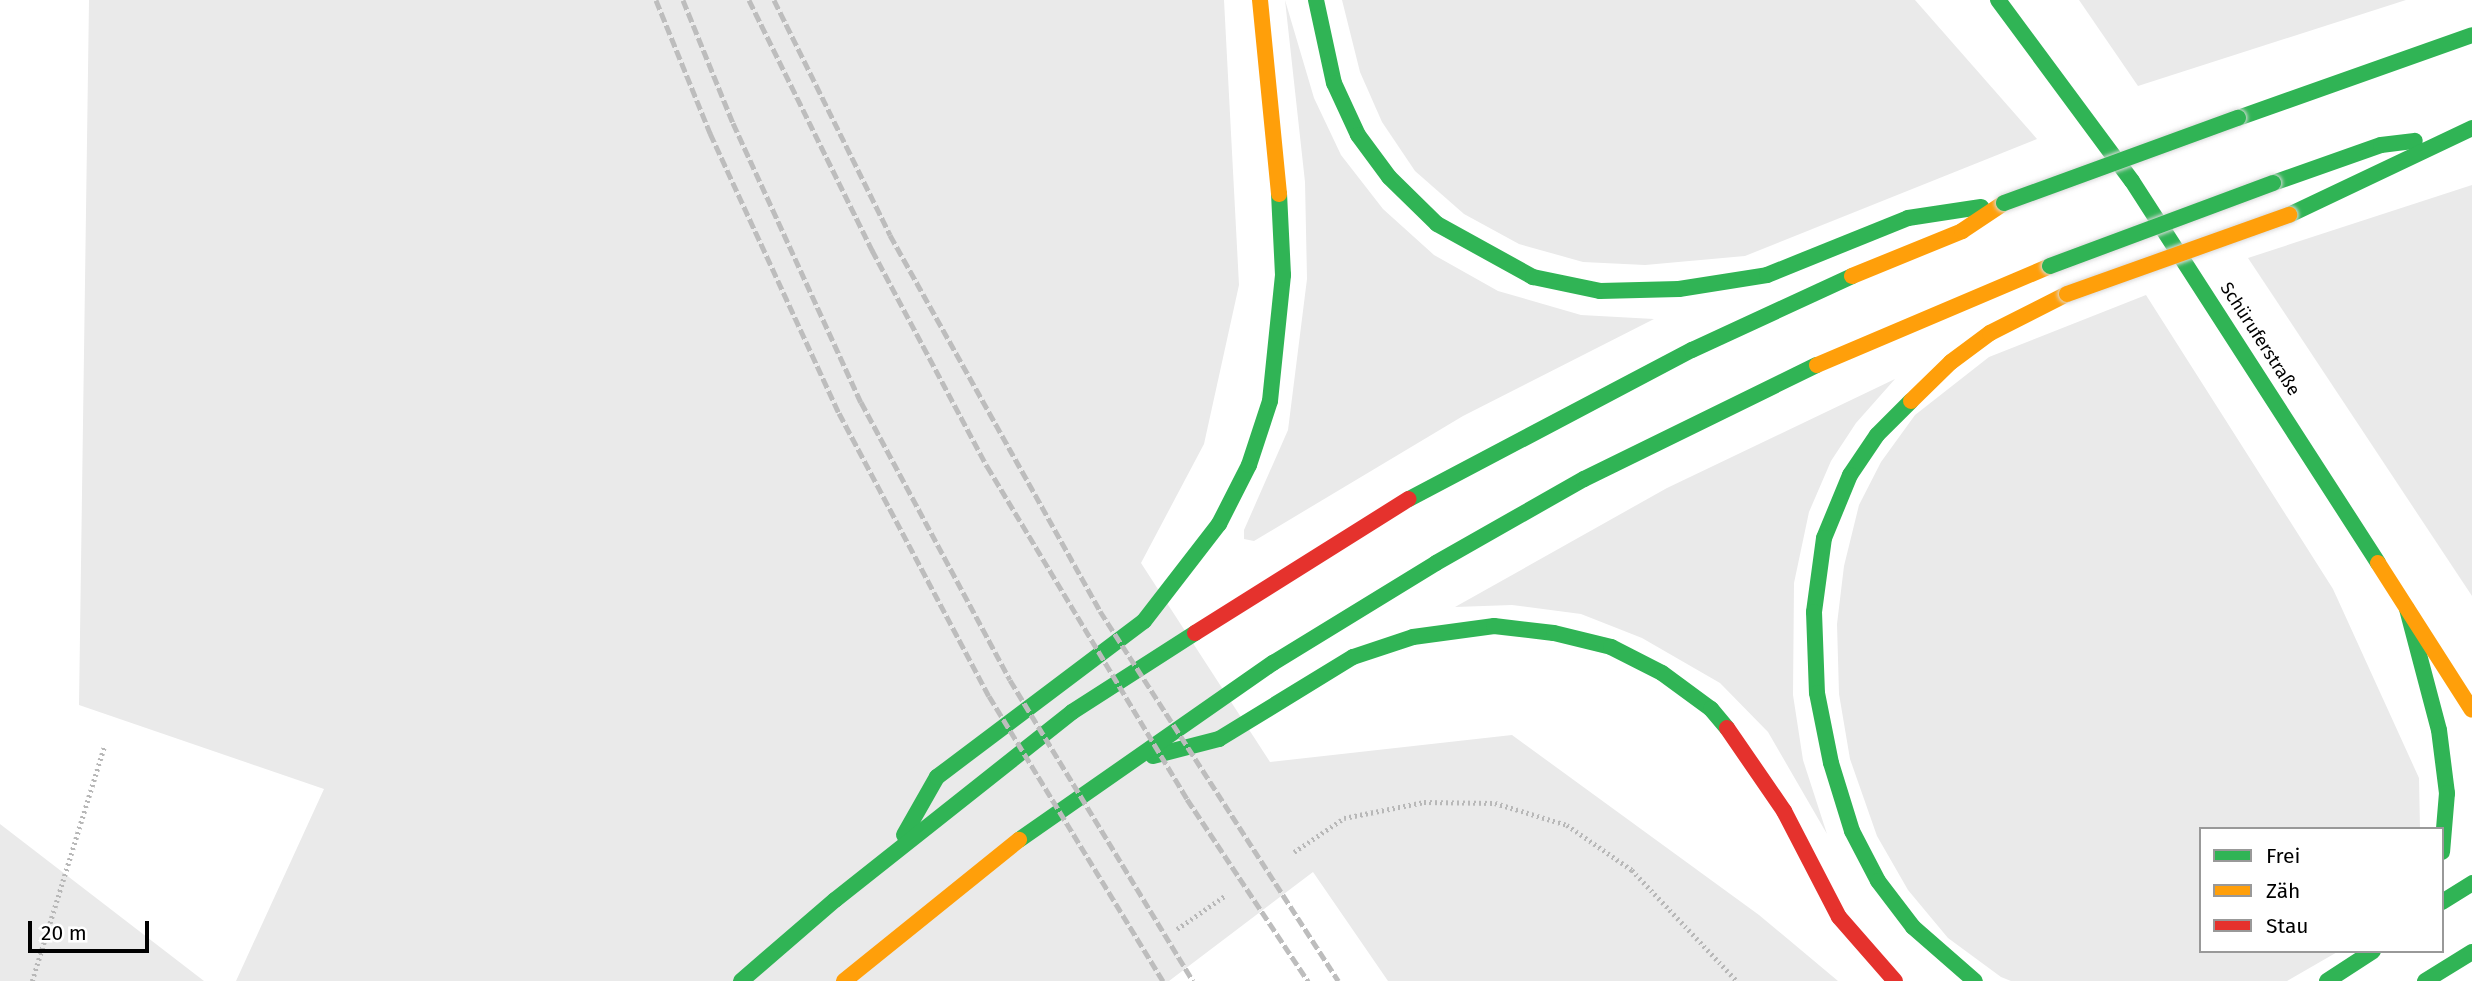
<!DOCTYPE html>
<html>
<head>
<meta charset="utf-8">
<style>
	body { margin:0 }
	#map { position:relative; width:2472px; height:981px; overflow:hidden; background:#fff; font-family:"Fira Sans",sans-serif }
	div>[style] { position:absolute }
	.green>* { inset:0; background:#eaeaea }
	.path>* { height:4.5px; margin-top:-2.25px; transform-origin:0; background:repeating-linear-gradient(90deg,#b8b8b8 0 2px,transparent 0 5.5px) }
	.fast>* { height:16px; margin:-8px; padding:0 8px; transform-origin:8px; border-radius:8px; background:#30b455 }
	.slow>* { height:16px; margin:-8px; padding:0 8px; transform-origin:8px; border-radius:8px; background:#ff9f0a }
	.jam>* { height:16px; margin:-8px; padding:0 8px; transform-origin:8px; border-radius:8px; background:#e5322d }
	.rail>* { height:5px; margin-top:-2.5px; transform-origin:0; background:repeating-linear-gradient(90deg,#bdbdbd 0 10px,transparent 0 13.5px) }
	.bridges { filter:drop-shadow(0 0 2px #dbdbdb) drop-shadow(0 0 2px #dbdbdb) }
	.fast-bridge>* { height:16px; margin:-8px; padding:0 8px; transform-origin:8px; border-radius:8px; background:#30b455 }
	.slow-bridge>* { height:16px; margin:-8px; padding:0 8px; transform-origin:8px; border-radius:8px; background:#ff9f0a }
	span { translate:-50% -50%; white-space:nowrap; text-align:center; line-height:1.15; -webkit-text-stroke:5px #fff; paint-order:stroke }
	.street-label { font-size:18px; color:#000 }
	.legend { position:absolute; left:2199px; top:827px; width:245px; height:126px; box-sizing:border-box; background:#fff; border:2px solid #999; margin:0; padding:9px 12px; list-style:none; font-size:21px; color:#000 }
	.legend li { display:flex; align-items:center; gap:14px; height:35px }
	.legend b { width:35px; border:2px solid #999 }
	.scale { position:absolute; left:28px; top:921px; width:121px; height:32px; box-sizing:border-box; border:4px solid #000; border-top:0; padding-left:9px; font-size:21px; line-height:24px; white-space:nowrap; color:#000; -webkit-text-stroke:5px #fff; paint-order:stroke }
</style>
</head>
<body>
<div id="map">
	<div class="green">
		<i style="clip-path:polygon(89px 0,1224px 0,1239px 285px,1204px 444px,1141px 563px,1270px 762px,1512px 735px,1759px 915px,1838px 981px,1388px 981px,1313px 872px,1169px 981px,236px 981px,324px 789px,79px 705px)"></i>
		<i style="clip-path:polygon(1285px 0,1314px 98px,1341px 155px,1383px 209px,1434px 255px,1498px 291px,1581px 315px,1654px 319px,1463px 416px,1254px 541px,1244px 539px,1244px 530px,1288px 430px,1307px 279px,1305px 182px)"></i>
		<i style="clip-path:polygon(1342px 0,1915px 0,2037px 139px,1745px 256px,1645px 265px,1583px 262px,1519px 244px,1464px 214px,1415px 171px,1382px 122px,1360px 72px)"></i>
		<i style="clip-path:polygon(2079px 0,2406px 0,2138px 86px)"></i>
		<i style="clip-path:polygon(2472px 185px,2472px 596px,2248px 258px)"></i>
		<i style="clip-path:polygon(2146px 295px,2333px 589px,2419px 778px,2420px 829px,2201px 829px,2201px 951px,2339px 951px,2287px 981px,2011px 981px,2001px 977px,1948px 938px,1908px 890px,1877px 836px,1850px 759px,1839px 694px,1837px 624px,1844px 566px,1859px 505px,1881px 462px,1915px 415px,1989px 357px)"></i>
		<i style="clip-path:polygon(1895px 379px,1856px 423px,1831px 461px,1809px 512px,1794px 583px,1793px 695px,1803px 760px,1827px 834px,1768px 732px,1720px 683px,1642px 638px,1581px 614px,1512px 605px,1455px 607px,1667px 488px)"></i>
		<i style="clip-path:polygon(0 824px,204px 981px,0 981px)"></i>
	</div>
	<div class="path">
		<i style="left:1294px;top:852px;width:60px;rotate:-34.2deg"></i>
		<i style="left:1344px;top:818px;width:82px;rotate:-11.3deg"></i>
		<i style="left:1424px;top:802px;width:71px;rotate:0.8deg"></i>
		<i style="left:1495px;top:803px;width:75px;rotate:17deg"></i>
		<i style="left:1567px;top:825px;width:79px;rotate:34.7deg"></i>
		<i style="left:1632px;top:870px;width:153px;rotate:46.6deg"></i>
		<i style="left:1177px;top:929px;width:60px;rotate:-34.8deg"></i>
		<i style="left:32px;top:981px;width:245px;rotate:-72.9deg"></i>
	</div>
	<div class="fast">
		<i style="left:1316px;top:0;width:85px;rotate:77.8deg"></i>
		<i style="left:1334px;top:83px;width:57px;rotate:65.2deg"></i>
		<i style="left:1358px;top:135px;width:52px;rotate:53.6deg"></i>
		<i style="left:1389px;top:177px;width:67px;rotate:44.4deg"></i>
		<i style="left:1437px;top:224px;width:110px;rotate:28.9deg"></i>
		<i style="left:1533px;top:277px;width:68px;rotate:11.8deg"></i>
		<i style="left:1600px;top:291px;width:79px;rotate:-1.5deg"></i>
		<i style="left:1679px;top:289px;width:89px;rotate:-9deg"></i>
		<i style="left:1767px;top:275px;width:152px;rotate:-22deg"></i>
		<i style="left:1908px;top:218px;width:74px;rotate:-8.6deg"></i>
		<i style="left:1998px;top:0;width:225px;rotate:53.5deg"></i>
		<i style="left:2132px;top:181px;width:454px;rotate:57.2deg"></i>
		<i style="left:2238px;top:118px;width:248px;rotate:-19.5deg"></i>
		<i style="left:2273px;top:183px;width:114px;rotate:-19.4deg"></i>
		<i style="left:2381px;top:145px;width:34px;rotate:-7deg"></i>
		<i style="left:2289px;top:215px;width:203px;rotate:-25.4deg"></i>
		<i style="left:1911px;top:401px;width:48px;rotate:135deg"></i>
		<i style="left:1877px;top:435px;width:48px;rotate:124deg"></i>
		<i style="left:1850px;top:475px;width:68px;rotate:112.4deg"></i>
		<i style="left:1824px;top:538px;width:75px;rotate:97.7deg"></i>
		<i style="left:1814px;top:612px;width:81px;rotate:87.9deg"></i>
		<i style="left:1817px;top:693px;width:71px;rotate:78.7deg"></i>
		<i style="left:1831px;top:763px;width:71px;rotate:72.8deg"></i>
		<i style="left:1852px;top:831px;width:56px;rotate:62.5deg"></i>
		<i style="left:1878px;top:881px;width:58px;rotate:52.7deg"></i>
		<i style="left:1913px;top:927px;width:82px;rotate:41.1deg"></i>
		<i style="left:1409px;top:499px;width:320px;rotate:-27.8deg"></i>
		<i style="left:1692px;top:350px;width:176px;rotate:-24.8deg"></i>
		<i style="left:2407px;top:609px;width:125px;rotate:75.2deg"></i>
		<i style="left:2439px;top:730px;width:64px;rotate:82.8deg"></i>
		<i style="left:2447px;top:793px;width:59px;rotate:94.8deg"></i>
		<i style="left:1153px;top:756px;width:68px;rotate:-14.4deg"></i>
		<i style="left:1219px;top:739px;width:157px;rotate:-31.5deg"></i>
		<i style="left:1353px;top:657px;width:63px;rotate:-18.4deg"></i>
		<i style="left:1413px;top:637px;width:82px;rotate:-7.7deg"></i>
		<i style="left:1494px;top:626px;width:60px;rotate:6.7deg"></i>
		<i style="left:1554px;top:633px;width:59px;rotate:13.8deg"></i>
		<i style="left:1611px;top:647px;width:57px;rotate:27deg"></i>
		<i style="left:1662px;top:673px;width:61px;rotate:36.3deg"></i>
		<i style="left:1711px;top:709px;width:25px;rotate:50deg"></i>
		<i style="left:904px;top:835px;width:67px;rotate:-60.4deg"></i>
		<i style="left:937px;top:777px;width:259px;rotate:-37deg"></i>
		<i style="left:1144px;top:621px;width:123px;rotate:-52.3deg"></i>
		<i style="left:1219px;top:524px;width:66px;rotate:-63deg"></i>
		<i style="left:1249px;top:465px;width:67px;rotate:-71.8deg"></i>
		<i style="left:1270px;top:401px;width:127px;rotate:-84.1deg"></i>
		<i style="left:1283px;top:275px;width:81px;rotate:-92.8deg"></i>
		<i style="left:1019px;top:840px;width:310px;rotate:-34.9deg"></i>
		<i style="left:1273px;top:663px;width:191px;rotate:-31.5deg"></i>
		<i style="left:1436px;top:563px;width:170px;rotate:-29.6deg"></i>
		<i style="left:1584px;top:479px;width:259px;rotate:-26.1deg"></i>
		<i style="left:2442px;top:902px;width:36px;rotate:-32deg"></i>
		<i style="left:741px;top:981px;width:124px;rotate:-40.8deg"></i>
		<i style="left:835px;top:900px;width:303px;rotate:-38.4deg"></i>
		<i style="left:1072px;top:712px;width:146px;rotate:-32.7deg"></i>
		<i style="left:2327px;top:981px;width:55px;rotate:-33.1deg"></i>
		<i style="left:2425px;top:981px;width:55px;rotate:-31.7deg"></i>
	</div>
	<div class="slow">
		<i style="left:1260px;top:0;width:195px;rotate:84.4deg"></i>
		<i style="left:1852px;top:276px;width:119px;rotate:-22.2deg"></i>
		<i style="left:1962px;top:231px;width:50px;rotate:-33.7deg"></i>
		<i style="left:1817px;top:365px;width:253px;rotate:-23deg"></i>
		<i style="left:1911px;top:401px;width:56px;rotate:-44.3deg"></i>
		<i style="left:1951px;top:362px;width:49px;rotate:-36.6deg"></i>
		<i style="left:1990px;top:333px;width:86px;rotate:-26.9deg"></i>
		<i style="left:2378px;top:563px;width:174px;rotate:57.4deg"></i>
		<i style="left:844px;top:981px;width:225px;rotate:-38.9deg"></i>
	</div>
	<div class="jam">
		<i style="left:1195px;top:633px;width:252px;rotate:-32.1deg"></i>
		<i style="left:1727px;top:728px;width:101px;rotate:55.5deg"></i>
		<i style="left:1784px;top:811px;width:119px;rotate:62.6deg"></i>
		<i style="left:1839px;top:917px;width:85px;rotate:48.8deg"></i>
	</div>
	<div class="rail">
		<i style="left:656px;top:0;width:144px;rotate:67.9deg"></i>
		<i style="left:710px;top:133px;width:308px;rotate:65.3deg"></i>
		<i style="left:839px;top:413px;width:320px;rotate:62.1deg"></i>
		<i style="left:989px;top:696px;width:334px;rotate:58.6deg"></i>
		<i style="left:683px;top:0;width:133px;rotate:67.9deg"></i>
		<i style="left:733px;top:123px;width:307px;rotate:65.4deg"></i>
		<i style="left:861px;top:402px;width:315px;rotate:61.8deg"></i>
		<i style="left:1010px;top:680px;width:352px;rotate:58.7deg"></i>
		<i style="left:749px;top:0;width:279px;rotate:63.8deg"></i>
		<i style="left:872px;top:250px;width:245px;rotate:62deg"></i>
		<i style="left:987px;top:466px;width:388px;rotate:59deg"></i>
		<i style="left:1187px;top:799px;width:219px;rotate:56.4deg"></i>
		<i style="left:774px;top:0;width:262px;rotate:63.7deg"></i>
		<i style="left:890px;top:235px;width:431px;rotate:60.8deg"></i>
		<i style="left:1100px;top:611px;width:440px;rotate:57.2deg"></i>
	</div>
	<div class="bridges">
		<div class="fast-bridge">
			<i style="left:2004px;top:203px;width:249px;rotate:-20deg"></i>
			<i style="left:2050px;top:266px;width:238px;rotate:-20.4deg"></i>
		</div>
		<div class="slow-bridge">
			<i style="left:2067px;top:294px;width:236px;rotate:-19.6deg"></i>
		</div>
	</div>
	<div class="street-label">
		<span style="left:2260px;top:339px;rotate:57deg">Schüruferstraße</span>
	</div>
	<ul class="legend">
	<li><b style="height:9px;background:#30b455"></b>Frei</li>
	<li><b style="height:9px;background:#ff9f0a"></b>Zäh</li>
	<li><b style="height:9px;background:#e5322d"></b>Stau</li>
	</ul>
	<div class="scale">20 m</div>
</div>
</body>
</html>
